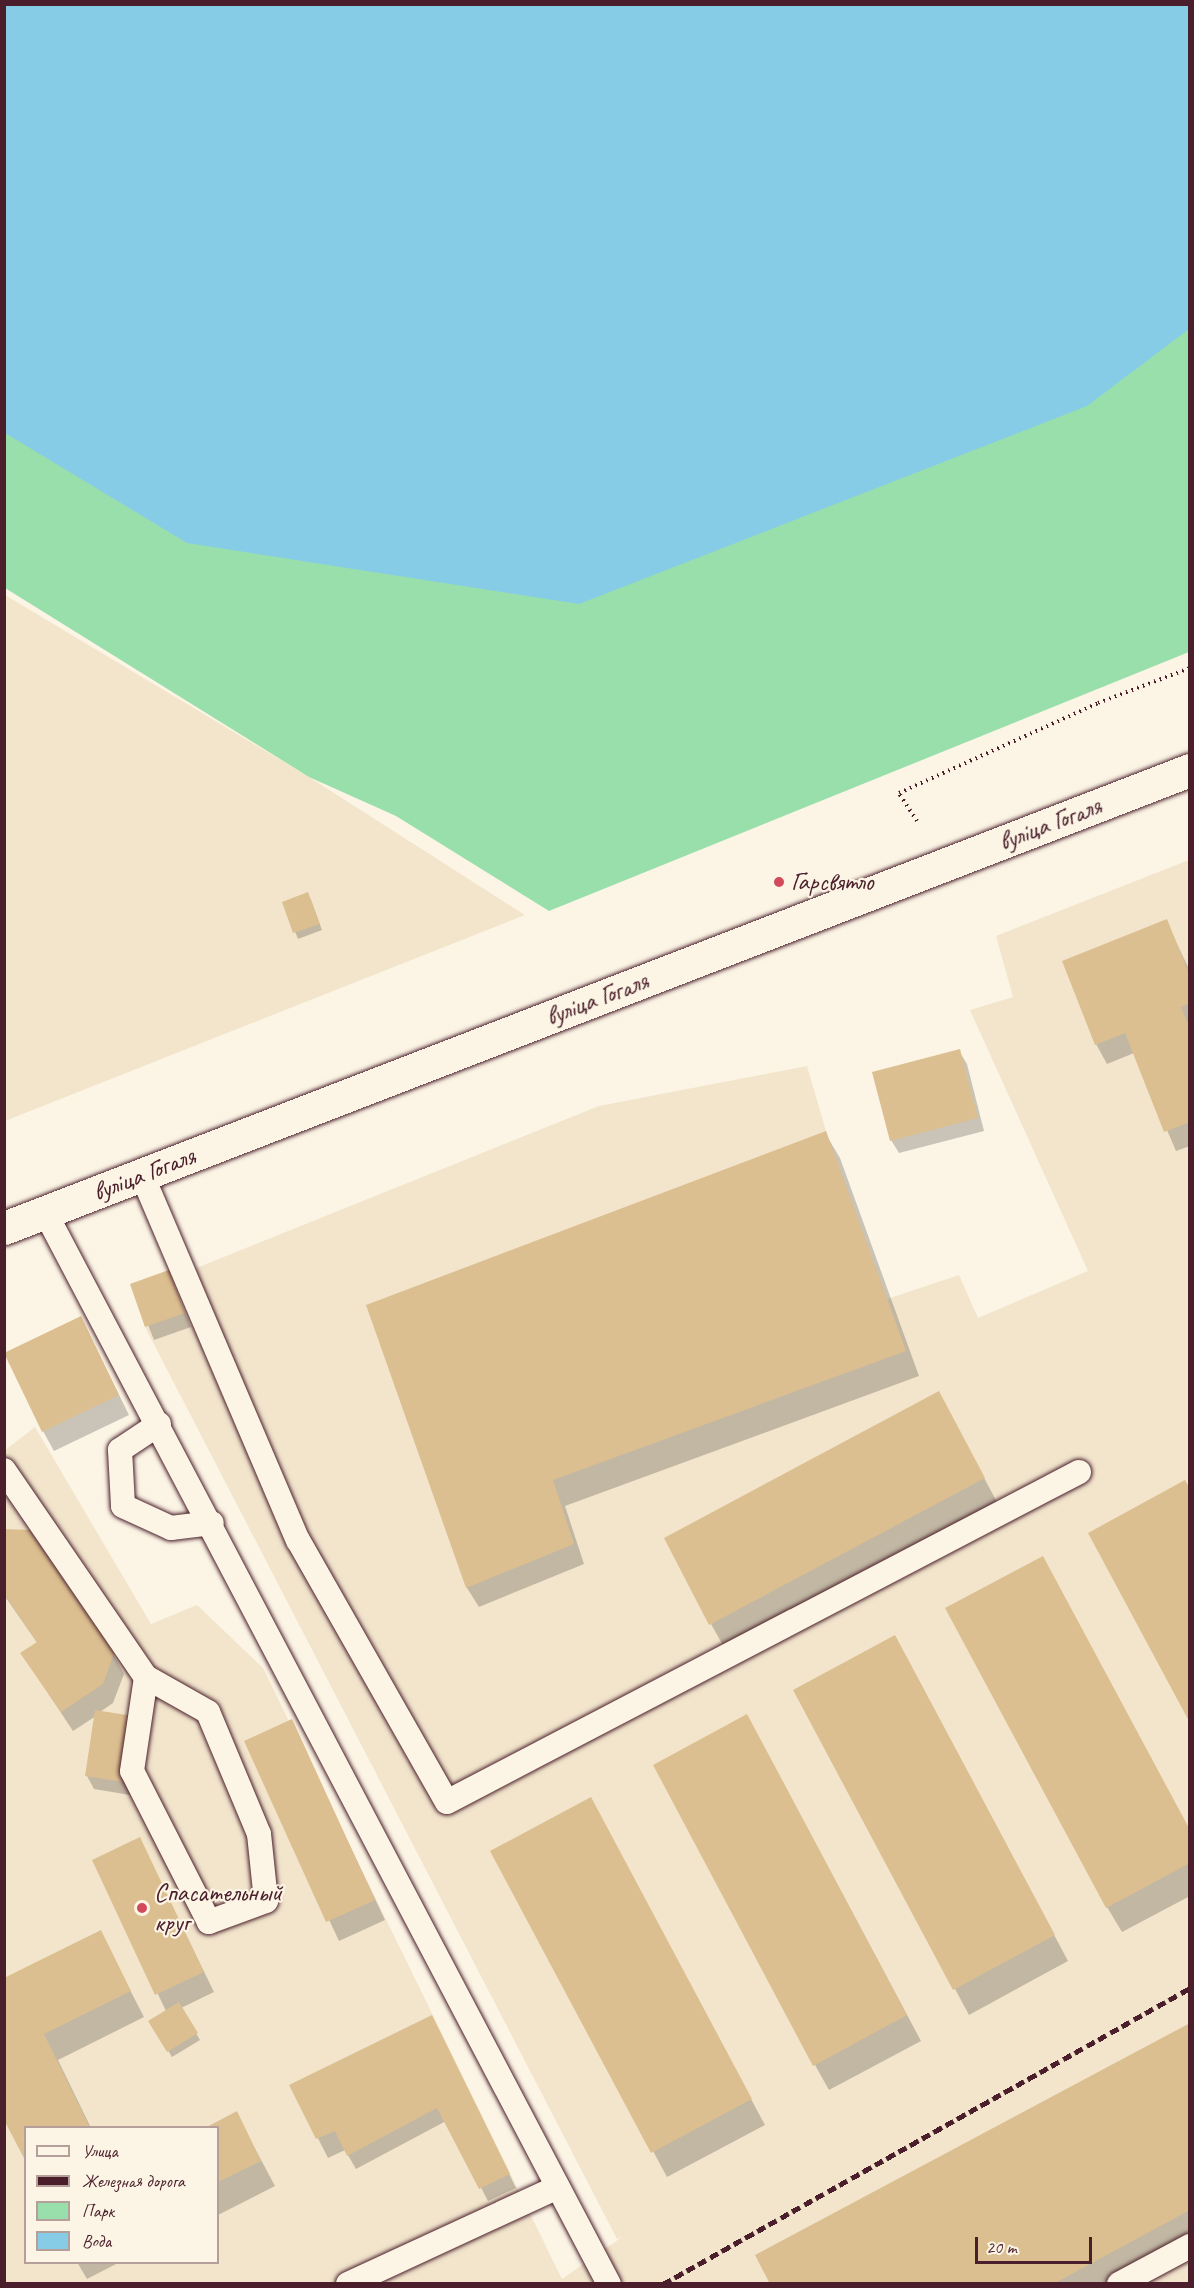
<!DOCTYPE html>
<html>
<head>
<meta charset="utf-8">
<style>
	body { margin:0 }
	#map { position:relative; width:1194px; height:2288px; overflow:hidden; background:#fcf5e5; font-family:Caveat,sans-serif }
	div>[style] { position:absolute }
	.built>* { inset:0; background:#f2e5cc }
	.green>* { inset:0; background:#99dfac }
	.water>* { inset:0; background:#86cce7 }
	.shadow>* { inset:0; background:#0003 }
	.building>* { inset:0; background:#dcbf90 }
	.path>* { height:4px; margin-top:-2px; transform-origin:0; background:repeating-linear-gradient(90deg,#4a1f2b 0 1.5px,transparent 0 6px) }
	.roads { filter:drop-shadow(0 0 2px #4a1f2b) drop-shadow(0 0 2px #4a1f2b) }
	.service>* { height:24px; margin:-12px; padding:0 12px; transform-origin:12px; border-radius:12px; background:#fcf5e5 }
	.secondary>* { height:33px; margin:-16.5px; padding:0 16.5px; transform-origin:16.5px; border-radius:16.5px; background:#fcf5e5 }
	.rail>* { height:4.5px; margin-top:-2.25px; transform-origin:0; background:repeating-linear-gradient(90deg,#4a1f2b 0 9px,transparent 0 13.5px) }
	.dots>* { width:16px; height:16px; translate:-50% -50%; box-sizing:border-box; border:3px solid #fcf5e5; border-radius:50% }
	span { translate:-50% -50%; white-space:nowrap; text-align:center; line-height:1.15; -webkit-text-stroke:4.5px #fcf5e5; paint-order:stroke }
	.street-label { font-size:26px; color:#4a1f2b }
	.poi-label { font-size:26px; color:#4a1f2b }
	.left { translate:0 -50%; text-align:left }
	.frame { position:absolute; inset:0; border:6px solid #4a1f2b; pointer-events:none }
	.legend { position:absolute; left:24px; top:2126px; width:195px; height:138px; box-sizing:border-box; background:#fcf5e5; border:2px solid #b59f9b; margin:0; padding:8px 10px; list-style:none; font-size:18px; color:#4a1f2b }
	.legend li { display:flex; align-items:center; gap:12px; height:30px }
	.legend b { width:30px; border:2px solid #b59f9b }
	.scale { position:absolute; left:975px; top:2237px; width:117px; height:27px; box-sizing:border-box; border:3px solid #4a1f2b; border-top:0; padding-left:8px; font-size:18px; line-height:21px; white-space:nowrap; color:#4a1f2b; -webkit-text-stroke:4px #fcf5e5; paint-order:stroke }
</style>
</head>
<body>
<div id="map">
	<div class="built">
		<i style="clip-path:polygon(5px 595px,309px 777px,525px 915px,5px 1121px)"></i>
		<i style="clip-path:polygon(evenodd,1189px 860px,1189px 2283px,5px 2284px,4px 1451px,35px 1427px,151px 1624px,197px 1605px,263px 1668px,562px 2279px,622px 2237px,617px 2239px,145px 1327px,130px 1284px,169px 1270px,184px 1273px,599px 1106px,807px 1066px,826px 1131px,887px 1299px,959px 1275px,978px 1318px,1088px 1271px,970px 1010px,1013px 997px,996px 936px,1189px 860px,26px 2128px,218px 2128px,218px 2262px,26px 2262px,26px 2128px)"></i>
	</div>
	<div class="green">
		<i style="clip-path:polygon(4px 5px,1189px 5px,1189px 652px,549px 911px,396px 816px,309px 777px,5px 588px)"></i>
	</div>
	<div class="water">
		<i style="clip-path:polygon(4px 5px,1189px 5px,1189px 329px,1087px 406px,579px 604px,187px 543px,5px 433px)"></i>
	</div>
	<div class="shadow">
		<i style="clip-path:polygon(311px 900px,322px 930px,298px 939px,283px 902px)"></i>
		<i style="clip-path:polygon(1166px 921px,1190px 971px,1190px 1146px,1176px 1151px,1134px 1053px,1107px 1064px,1096px 1044px)"></i>
		<i style="clip-path:polygon(959px 1051px,967px 1064px,984px 1131px,899px 1153px,891px 1140px)"></i>
		<i style="clip-path:polygon(825px 1133px,840px 1158px,919px 1376px,565px 1506px,584px 1564px,479px 1607px,467px 1588px,367px 1306px)"></i>
		<i style="clip-path:polygon(168px 1272px,191px 1327px,154px 1340px,132px 1285px)"></i>
		<i style="clip-path:polygon(81px 1318px,129px 1415px,54px 1451px,43px 1431px)"></i>
		<i style="clip-path:polygon(952px 1418px,998px 1504px,725px 1649px,711px 1624px)"></i>
		<i style="clip-path:polygon(4px 1530px,113px 1654px,124px 1674px,113px 1703px,100px 1712px,140px 1731px,130px 1795px,94px 1789px,87px 1776px,96px 1716px,73px 1731px,22px 1654px,38px 1644px,4px 1595px)"></i>
		<i style="clip-path:polygon(909px 1662px,1068px 1961px,969px 2015px,795px 1691px)"></i>
		<i style="clip-path:polygon(291px 1721px,385px 1920px,339px 1941px,246px 1742px)"></i>
		<i style="clip-path:polygon(761px 1741px,921px 2041px,829px 2090px,815px 2065px)"></i>
		<i style="clip-path:polygon(604px 1824px,765px 2125px,667px 2177px,492px 1852px)"></i>
		<i style="clip-path:polygon(1190px 1831px,1190px 1896px,1122px 1932px,1107px 1907px)"></i>
		<i style="clip-path:polygon(139px 1839px,214px 1992px,181px 2008px,200px 2040px,172px 2057px,150px 2021px,166px 2011px,94px 1861px)"></i>
		<i style="clip-path:polygon(100px 1932px,144px 2017px,58px 2060px,91px 2128px,26px 2128px,4px 1980px)"></i>
		<i style="clip-path:polygon(432px 2017px,516px 2188px,488px 2201px,446px 2121px,356px 2169px,345px 2150px,328px 2158px,291px 2085px)"></i>
		<i style="clip-path:polygon(1190px 2024px,1190px 2243px,1115px 2284px,772px 2284px)"></i>
		<i style="clip-path:polygon(236px 2113px,275px 2186px,218px 2215px,218px 2128px)"></i>
		<i style="clip-path:polygon(77px 2262px,120px 2262px,87px 2279px)"></i>
	</div>
	<div class="building">
		<i style="clip-path:polygon(308px 892px,320px 924px,293px 933px,282px 902px)"></i>
		<i style="clip-path:polygon(1167px 919px,1190px 976px,1190px 1003px,1181px 1007px,1190px 1028px,1190px 1122px,1164px 1132px,1125px 1033px,1095px 1045px,1062px 961px)"></i>
		<i style="clip-path:polygon(960px 1049px,978px 1118px,890px 1141px,872px 1072px)"></i>
		<i style="clip-path:polygon(826px 1131px,906px 1351px,553px 1480px,574px 1544px,466px 1588px,366px 1305px)"></i>
		<i style="clip-path:polygon(169px 1270px,185px 1313px,145px 1327px,130px 1284px)"></i>
		<i style="clip-path:polygon(81px 1316px,119px 1395px,42px 1432px,4px 1353px)"></i>
		<i style="clip-path:polygon(939px 1391px,985px 1478px,709px 1625px,664px 1538px)"></i>
		<i style="clip-path:polygon(1185px 1480px,1190px 1489px,1190px 1723px,1088px 1533px)"></i>
		<i style="clip-path:polygon(4px 1529px,30px 1530px,114px 1653px,103px 1684px,61px 1712px,20px 1653px,37px 1642px,4px 1594px)"></i>
		<i style="clip-path:polygon(1043px 1556px,1190px 1830px,1190px 1863px,1106px 1908px,945px 1608px)"></i>
		<i style="clip-path:polygon(895px 1635px,1055px 1935px,953px 1990px,793px 1690px)"></i>
		<i style="clip-path:polygon(95px 1710px,133px 1716px,123px 1782px,85px 1776px)"></i>
		<i style="clip-path:polygon(747px 1714px,907px 2015px,813px 2066px,653px 1765px)"></i>
		<i style="clip-path:polygon(292px 1719px,375px 1900px,326px 1922px,244px 1741px)"></i>
		<i style="clip-path:polygon(591px 1797px,752px 2099px,651px 2153px,490px 1851px)"></i>
		<i style="clip-path:polygon(140px 1837px,204px 1972px,155px 1995px,92px 1860px)"></i>
		<i style="clip-path:polygon(101px 1930px,131px 1991px,44px 2034px,90px 2128px,26px 2128px,26px 2162px,4px 2120px,4px 1978px)"></i>
		<i style="clip-path:polygon(179px 2002px,198px 2033px,167px 2052px,148px 2021px)"></i>
		<i style="clip-path:polygon(432px 2015px,510px 2174px,479px 2189px,437px 2108px,347px 2156px,335px 2131px,316px 2139px,289px 2085px)"></i>
		<i style="clip-path:polygon(1190px 2023px,1190px 2210px,1053px 2284px,770px 2284px,755px 2255px)"></i>
		<i style="clip-path:polygon(237px 2111px,261px 2161px,218px 2182px,218px 2128px,205px 2128px)"></i>
	</div>
	<div class="path">
		<i style="left:917px;top:821px;width:33px;rotate:-123deg"></i>
		<i style="left:899px;top:793px;width:218px;rotate:-24.3deg"></i>
		<i style="left:1098px;top:703px;width:98px;rotate:-20.8deg"></i>
	</div>
	<div class="roads">
		<div class="service">
			<i style="left:142px;top:1175px;width:397px;rotate:66.9deg"></i>
			<i style="left:298px;top:1540px;width:301px;rotate:60.4deg"></i>
			<i style="left:447px;top:1802px;width:713px;rotate:-27.57deg"></i>
			<i style="left:45px;top:1212px;width:1211px;rotate:62.25deg"></i>
			<i style="left:159px;top:1424px;width:47px;rotate:146.3deg"></i>
			<i style="left:120px;top:1450px;width:56px;rotate:86.9deg"></i>
			<i style="left:123px;top:1506px;width:53px;rotate:24.6deg"></i>
			<i style="left:171px;top:1528px;width:41px;rotate:-7deg"></i>
			<i style="left:4px;top:1470px;width:251px;rotate:55.6deg"></i>
			<i style="left:146px;top:1677px;width:71px;rotate:29.4deg"></i>
			<i style="left:208px;top:1712px;width:132px;rotate:67.3deg"></i>
			<i style="left:259px;top:1834px;width:67px;rotate:84deg"></i>
			<i style="left:266px;top:1901px;width:61px;rotate:159.8deg"></i>
			<i style="left:209px;top:1922px;width:169px;rotate:-117deg"></i>
			<i style="left:132px;top:1771px;width:95px;rotate:-81.5deg"></i>
			<i style="left:348px;top:2284px;width:231px;rotate:-24.8deg"></i>
			<i style="left:1119px;top:2284px;width:81px;rotate:-28.2deg"></i>
		</div>
		<div class="secondary">
			<i style="left:4px;top:1228px;width:1271px;rotate:-21.12deg"></i>
		</div>
	</div>
	<div class="rail">
		<i style="left:663px;top:2284px;width:604px;rotate:-29.32deg"></i>
	</div>
	<div class="dots">
		<i style="left:779px;top:882px;background:#d1495b"></i>
		<i style="left:142px;top:1908px;background:#d1495b"></i>
	</div>
	<div class="street-label">
		<span style="left:1050px;top:824px;rotate:-21deg">вуліца Гогаля</span>
		<span style="left:597px;top:999px;rotate:-21deg">вуліца Гогаля</span>
		<span style="left:144px;top:1174px;rotate:-21deg">вуліца Гогаля</span>
	</div>
	<div class="poi-label">
		<span class="left" style="left:791px;top:882px">Гарсвятло</span>
		<span class="left" style="left:154px;top:1908px">Спасательный<br>круг</span>
	</div>
	<div class="frame"></div>
	<ul class="legend">
	<li><b style="height:8px;background:#fcf5e5"></b>Улица</li>
	<li><b style="height:8px;background:#4a1f2b"></b>Железная дорога</li>
	<li><b style="height:16px;background:#99dfac"></b>Парк</li>
	<li><b style="height:16px;background:#86cce7"></b>Вода</li>
	</ul>
	<div class="scale">20 m</div>
</div>
</body>
</html>
